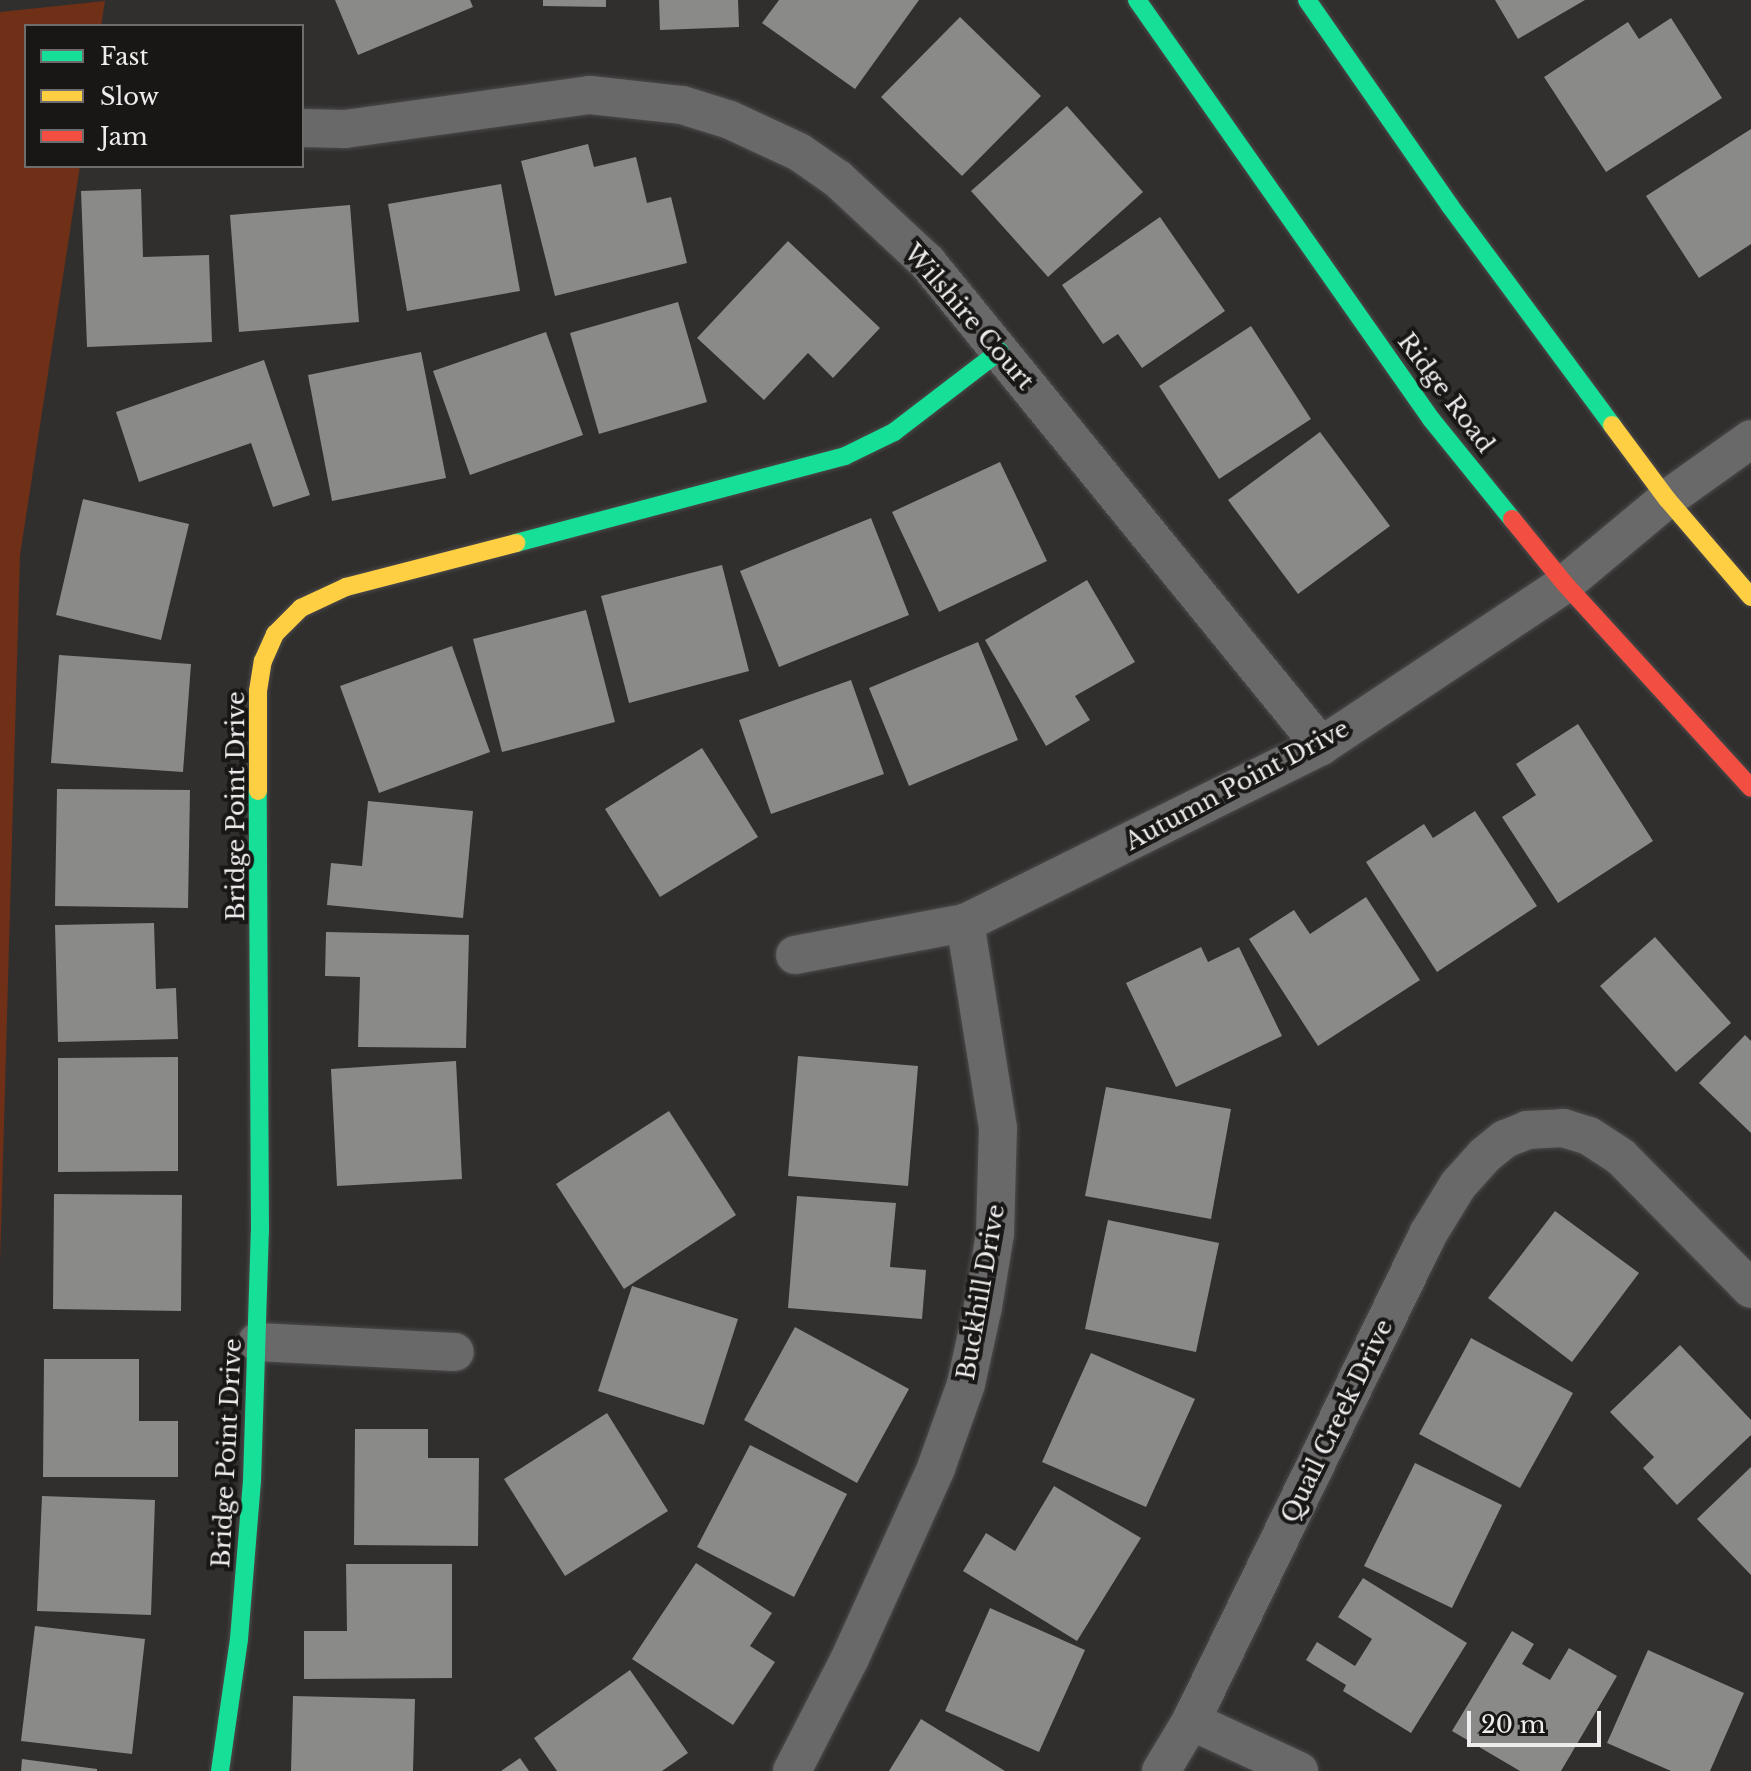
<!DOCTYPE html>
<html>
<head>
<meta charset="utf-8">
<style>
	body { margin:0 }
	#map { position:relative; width:1751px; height:1771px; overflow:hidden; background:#302f2e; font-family:"Libre Baskerville",serif }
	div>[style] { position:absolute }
	.green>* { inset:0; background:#6f3017 }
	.building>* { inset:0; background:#8a8a89 }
	.roads { filter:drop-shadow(0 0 2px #4c4a4a) drop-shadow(0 0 2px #4c4a4a) }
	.street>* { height:38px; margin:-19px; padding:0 19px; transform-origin:19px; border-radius:19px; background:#6a6969 }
	.fast>* { height:18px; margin:-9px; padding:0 9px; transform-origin:9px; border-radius:9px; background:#16e098 }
	.slow>* { height:18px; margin:-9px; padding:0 9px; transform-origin:9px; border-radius:9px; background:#ffcf43 }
	.jam>* { height:18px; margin:-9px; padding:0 9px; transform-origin:9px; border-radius:9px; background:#f24e42 }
	span { translate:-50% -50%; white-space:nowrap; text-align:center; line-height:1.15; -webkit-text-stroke:8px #181716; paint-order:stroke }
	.street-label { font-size:24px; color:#eeecec }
	.legend { position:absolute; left:24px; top:24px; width:280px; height:144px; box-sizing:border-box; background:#181716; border:2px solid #6e6c6c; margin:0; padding:10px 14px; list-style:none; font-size:24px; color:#eeecec }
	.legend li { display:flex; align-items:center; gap:16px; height:40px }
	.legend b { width:40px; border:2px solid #6e6c6c }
	.scale { position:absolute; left:1467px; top:1711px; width:134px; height:36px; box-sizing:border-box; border:4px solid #eeecec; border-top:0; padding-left:10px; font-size:24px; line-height:28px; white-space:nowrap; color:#eeecec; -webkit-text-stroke:6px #181716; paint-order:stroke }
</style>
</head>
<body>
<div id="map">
	<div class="green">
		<i style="clip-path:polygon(105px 1px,101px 26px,26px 26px,26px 166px,80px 166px,20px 555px,0 1265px,0 12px)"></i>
	</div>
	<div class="building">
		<i style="clip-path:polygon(335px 0,470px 0,473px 7px,358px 55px)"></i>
		<i style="clip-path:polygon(543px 0,606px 0,606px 7px,543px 6px)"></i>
		<i style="clip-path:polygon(659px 0,738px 0,739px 27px,660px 30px)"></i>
		<i style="clip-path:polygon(779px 0,919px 0,855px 89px,762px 23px)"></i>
		<i style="clip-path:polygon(1495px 0,1585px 0,1518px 39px)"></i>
		<i style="clip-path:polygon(960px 17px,1041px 96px,962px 176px,881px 97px)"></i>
		<i style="clip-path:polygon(1671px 18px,1722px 98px,1606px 172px,1544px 77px,1628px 22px,1639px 39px)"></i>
		<i style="clip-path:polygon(1067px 106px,1143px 192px,1048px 277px,971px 191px)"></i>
		<i style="clip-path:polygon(1751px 129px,1751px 244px,1699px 278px,1646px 196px)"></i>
		<i style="clip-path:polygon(588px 144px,594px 167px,636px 157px,647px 203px,671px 197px,687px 263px,555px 296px,521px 161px)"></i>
		<i style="clip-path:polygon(501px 184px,520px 291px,407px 311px,388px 204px)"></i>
		<i style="clip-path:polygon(141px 189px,143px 257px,209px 255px,212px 342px,87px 347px,81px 191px)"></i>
		<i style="clip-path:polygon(350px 205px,359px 322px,239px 332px,230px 215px)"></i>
		<i style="clip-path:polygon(1160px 217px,1225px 311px,1142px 368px,1118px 334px,1103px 344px,1062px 285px)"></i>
		<i style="clip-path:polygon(788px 241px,880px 328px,833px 378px,808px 353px,764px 400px,697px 338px)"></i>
		<i style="clip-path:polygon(678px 302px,707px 402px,599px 434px,570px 333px)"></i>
		<i style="clip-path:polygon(1251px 326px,1311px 419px,1219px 479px,1159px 386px)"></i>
		<i style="clip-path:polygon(546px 332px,583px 435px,470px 475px,433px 371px)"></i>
		<i style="clip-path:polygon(421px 352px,446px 478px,332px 501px,308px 375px)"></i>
		<i style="clip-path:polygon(264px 360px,310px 495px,273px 507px,251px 443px,139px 482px,116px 412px)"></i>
		<i style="clip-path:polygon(1320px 432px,1390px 526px,1298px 594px,1228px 500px)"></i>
		<i style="clip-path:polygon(1000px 462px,1047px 561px,939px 612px,892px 512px)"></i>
		<i style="clip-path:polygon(83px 499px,189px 524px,161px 640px,56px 615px)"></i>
		<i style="clip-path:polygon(871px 518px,909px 615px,779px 667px,740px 571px)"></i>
		<i style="clip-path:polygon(722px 565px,749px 671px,629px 703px,601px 596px)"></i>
		<i style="clip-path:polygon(1087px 580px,1135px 662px,1075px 696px,1090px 720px,1046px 746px,985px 640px)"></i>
		<i style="clip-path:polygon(586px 610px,615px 722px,502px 752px,473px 639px)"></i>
		<i style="clip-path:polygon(978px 642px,1018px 740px,909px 786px,869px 688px)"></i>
		<i style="clip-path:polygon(452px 646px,490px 752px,379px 793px,340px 686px)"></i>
		<i style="clip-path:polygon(59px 655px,191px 664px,183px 772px,51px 763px)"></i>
		<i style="clip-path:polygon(851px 680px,884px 774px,771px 814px,739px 720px)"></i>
		<i style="clip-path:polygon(1578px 724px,1653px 841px,1558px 903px,1502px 817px,1536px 795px,1516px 764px)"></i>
		<i style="clip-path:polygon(702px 748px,758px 837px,660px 897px,605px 809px)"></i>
		<i style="clip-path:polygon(57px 789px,190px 790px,188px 908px,55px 906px)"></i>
		<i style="clip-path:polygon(368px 801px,473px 811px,463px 918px,327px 905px,331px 863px,362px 866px)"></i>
		<i style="clip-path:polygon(1475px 811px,1537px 906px,1437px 972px,1366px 862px,1424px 824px,1433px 838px)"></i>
		<i style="clip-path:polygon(1366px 897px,1420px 980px,1318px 1046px,1249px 939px,1294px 910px,1310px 934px)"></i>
		<i style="clip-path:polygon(154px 923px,156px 989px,176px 988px,178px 1039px,58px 1042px,55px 925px)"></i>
		<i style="clip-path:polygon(326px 932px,469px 935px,466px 1048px,358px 1047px,360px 977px,325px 976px)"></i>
		<i style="clip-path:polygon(1655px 937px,1731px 1023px,1676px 1072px,1600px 986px)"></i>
		<i style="clip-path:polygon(1201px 947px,1208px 962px,1239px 947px,1282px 1036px,1176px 1087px,1126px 983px)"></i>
		<i style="clip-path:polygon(1745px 1035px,1751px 1041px,1751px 1133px,1699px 1083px)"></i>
		<i style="clip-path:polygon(798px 1056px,918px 1066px,908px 1186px,788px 1176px)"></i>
		<i style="clip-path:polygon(178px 1057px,178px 1171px,58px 1172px,58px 1058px)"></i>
		<i style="clip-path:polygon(456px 1061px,462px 1179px,337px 1186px,331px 1069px)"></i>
		<i style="clip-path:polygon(1106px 1087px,1231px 1109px,1211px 1219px,1085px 1196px)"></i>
		<i style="clip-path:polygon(669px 1111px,736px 1215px,624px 1289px,556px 1184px)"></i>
		<i style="clip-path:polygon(54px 1194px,182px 1195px,181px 1311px,53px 1309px)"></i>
		<i style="clip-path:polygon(797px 1196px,896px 1203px,890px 1267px,926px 1270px,922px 1319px,788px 1308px)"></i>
		<i style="clip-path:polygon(1555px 1211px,1639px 1273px,1572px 1362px,1488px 1298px)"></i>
		<i style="clip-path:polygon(1108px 1220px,1219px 1243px,1196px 1352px,1085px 1329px)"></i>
		<i style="clip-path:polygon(632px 1286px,738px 1319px,704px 1425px,598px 1391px)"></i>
		<i style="clip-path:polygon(795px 1327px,909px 1389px,857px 1483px,744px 1420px)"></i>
		<i style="clip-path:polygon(1471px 1338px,1573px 1393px,1520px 1488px,1419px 1434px)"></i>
		<i style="clip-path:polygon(1680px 1345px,1751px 1420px,1751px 1435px,1677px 1505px,1643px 1468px,1654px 1457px,1610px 1412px)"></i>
		<i style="clip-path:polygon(1091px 1353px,1195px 1399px,1146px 1507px,1042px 1462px)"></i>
		<i style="clip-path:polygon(44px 1359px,139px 1359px,139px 1421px,178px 1421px,178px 1477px,43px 1477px)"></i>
		<i style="clip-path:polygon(607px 1413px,668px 1511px,565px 1576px,504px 1479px)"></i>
		<i style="clip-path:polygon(355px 1429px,428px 1429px,428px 1458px,479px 1458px,478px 1546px,354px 1545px)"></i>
		<i style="clip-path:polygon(750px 1445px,847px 1494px,794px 1597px,697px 1547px)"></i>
		<i style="clip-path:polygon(1415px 1463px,1502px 1505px,1452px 1608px,1364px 1566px)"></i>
		<i style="clip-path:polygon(1751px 1467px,1751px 1575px,1697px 1519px)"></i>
		<i style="clip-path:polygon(1054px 1486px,1141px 1538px,1077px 1641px,963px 1571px,986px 1533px,1015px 1551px)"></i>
		<i style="clip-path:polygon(42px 1496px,155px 1500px,151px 1615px,37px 1611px)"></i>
		<i style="clip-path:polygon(696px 1563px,772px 1613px,750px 1646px,775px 1662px,733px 1725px,632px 1659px)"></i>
		<i style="clip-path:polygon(346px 1564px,452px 1564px,452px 1678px,304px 1679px,304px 1631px,347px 1631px)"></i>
		<i style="clip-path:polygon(1363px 1578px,1467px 1643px,1411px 1733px,1343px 1691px,1346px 1685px,1306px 1660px,1317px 1642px,1355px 1666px,1372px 1639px,1338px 1617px)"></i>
		<i style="clip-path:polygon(990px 1608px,1085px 1650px,1039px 1752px,945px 1711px)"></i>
		<i style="clip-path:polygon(35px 1626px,145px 1639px,132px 1754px,21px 1741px)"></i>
		<i style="clip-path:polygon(1512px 1631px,1534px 1644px,1522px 1664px,1550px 1680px,1569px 1648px,1617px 1676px,1561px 1771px,1520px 1771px,1452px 1731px)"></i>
		<i style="clip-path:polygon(1648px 1650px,1744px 1693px,1710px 1771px,1671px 1771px,1607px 1743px)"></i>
		<i style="clip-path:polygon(630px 1670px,688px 1753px,662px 1771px,557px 1771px,534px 1738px)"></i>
		<i style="clip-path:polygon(293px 1696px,415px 1699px,413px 1771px,291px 1771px)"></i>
		<i style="clip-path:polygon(921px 1719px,1005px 1771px,889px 1771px)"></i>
		<i style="clip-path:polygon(520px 1758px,529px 1771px,501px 1771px)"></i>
		<i style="clip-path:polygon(22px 1759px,97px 1769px,97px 1771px,21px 1771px)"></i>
	</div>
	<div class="roads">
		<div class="street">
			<i style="left:302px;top:128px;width:43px;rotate:1.3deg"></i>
			<i style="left:345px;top:129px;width:247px;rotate:-7.9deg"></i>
			<i style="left:590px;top:95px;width:93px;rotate:6.2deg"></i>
			<i style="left:682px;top:105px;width:50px;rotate:17.4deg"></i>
			<i style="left:730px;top:120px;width:76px;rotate:24.9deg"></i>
			<i style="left:799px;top:152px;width:47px;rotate:34.7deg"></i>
			<i style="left:838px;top:179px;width:122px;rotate:43deg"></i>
			<i style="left:927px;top:262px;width:624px;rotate:50.85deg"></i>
			<i style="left:795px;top:955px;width:173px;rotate:-10.7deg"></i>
			<i style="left:965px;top:923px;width:398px;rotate:-26.4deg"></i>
			<i style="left:1321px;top:746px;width:293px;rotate:-33.6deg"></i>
			<i style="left:1565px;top:584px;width:133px;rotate:-39.8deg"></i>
			<i style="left:1667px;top:499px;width:103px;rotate:-35.5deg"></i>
			<i style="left:257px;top:1342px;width:198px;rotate:2.9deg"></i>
			<i style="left:1191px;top:1721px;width:119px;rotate:24.8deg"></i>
			<i style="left:792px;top:1771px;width:127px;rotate:-62.8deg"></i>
			<i style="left:850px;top:1658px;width:209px;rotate:-65.6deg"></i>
			<i style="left:936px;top:1468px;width:89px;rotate:-70.3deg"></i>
			<i style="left:966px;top:1384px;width:79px;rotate:-77.6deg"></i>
			<i style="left:983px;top:1307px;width:74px;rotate:-80.7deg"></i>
			<i style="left:995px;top:1234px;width:106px;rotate:-88.4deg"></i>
			<i style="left:998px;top:1128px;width:208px;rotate:-99.1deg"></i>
			<i style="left:1161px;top:1771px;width:58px;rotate:-59deg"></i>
			<i style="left:1191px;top:1721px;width:542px;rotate:-64.05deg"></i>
			<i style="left:1428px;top:1234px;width:57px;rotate:-58.5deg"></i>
			<i style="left:1458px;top:1185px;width:40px;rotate:-48deg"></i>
			<i style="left:1485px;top:1155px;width:26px;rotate:-39deg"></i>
			<i style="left:1505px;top:1139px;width:24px;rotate:-22deg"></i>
			<i style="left:1527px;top:1130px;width:36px;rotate:-3deg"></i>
			<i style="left:1563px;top:1128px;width:27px;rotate:17deg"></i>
			<i style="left:1589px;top:1136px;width:38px;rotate:33deg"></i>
			<i style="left:1621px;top:1157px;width:185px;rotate:45.4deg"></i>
		</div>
		<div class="fast">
			<i style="left:1137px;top:0;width:512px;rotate:54.94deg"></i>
			<i style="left:1431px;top:419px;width:129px;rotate:51deg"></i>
			<i style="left:1307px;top:0;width:251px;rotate:55.2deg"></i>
			<i style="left:1450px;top:206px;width:272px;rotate:53.5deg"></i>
			<i style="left:516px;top:543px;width:340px;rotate:-14.8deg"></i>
			<i style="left:845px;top:456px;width:55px;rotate:-26.1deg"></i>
			<i style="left:894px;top:432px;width:133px;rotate:-37.4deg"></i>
			<i style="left:220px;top:1771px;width:133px;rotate:-81.8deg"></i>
			<i style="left:239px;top:1639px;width:159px;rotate:-85.3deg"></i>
			<i style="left:252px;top:1481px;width:249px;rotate:-88.2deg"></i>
			<i style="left:260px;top:1232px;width:441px;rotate:-90.3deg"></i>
		</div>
		<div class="slow">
			<i style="left:1612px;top:425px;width:92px;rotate:53.4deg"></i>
			<i style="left:1667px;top:499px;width:129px;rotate:49.4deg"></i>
			<i style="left:258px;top:791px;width:100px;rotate:-90deg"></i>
			<i style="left:258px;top:691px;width:30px;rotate:-81deg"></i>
			<i style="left:263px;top:661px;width:30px;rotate:-66deg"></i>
			<i style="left:275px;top:634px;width:37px;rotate:-45deg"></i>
			<i style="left:301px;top:608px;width:50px;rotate:-25deg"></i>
			<i style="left:346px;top:587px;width:176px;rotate:-14.5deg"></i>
		</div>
		<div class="jam">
			<i style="left:1512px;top:519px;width:84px;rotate:50.8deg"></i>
			<i style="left:1565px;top:584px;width:276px;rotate:47.6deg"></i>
		</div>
	</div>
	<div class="street-label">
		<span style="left:969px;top:317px;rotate:49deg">Wilshire Court</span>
		<span style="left:1446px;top:393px;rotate:53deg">Ridge Road</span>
		<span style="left:1237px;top:785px;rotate:-28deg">Autumn Point Drive</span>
		<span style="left:236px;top:806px;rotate:-90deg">Bridge Point Drive</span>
		<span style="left:981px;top:1292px;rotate:-80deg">Buckhill Drive</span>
		<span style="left:1337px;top:1421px;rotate:-64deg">Quail Creek Drive</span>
		<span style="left:227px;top:1453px;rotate:-87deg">Bridge Point Drive</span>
	</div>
	<ul class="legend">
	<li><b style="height:10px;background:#16e098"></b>Fast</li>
	<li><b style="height:10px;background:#ffcf43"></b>Slow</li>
	<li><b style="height:10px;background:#f24e42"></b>Jam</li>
	</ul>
	<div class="scale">20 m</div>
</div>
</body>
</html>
